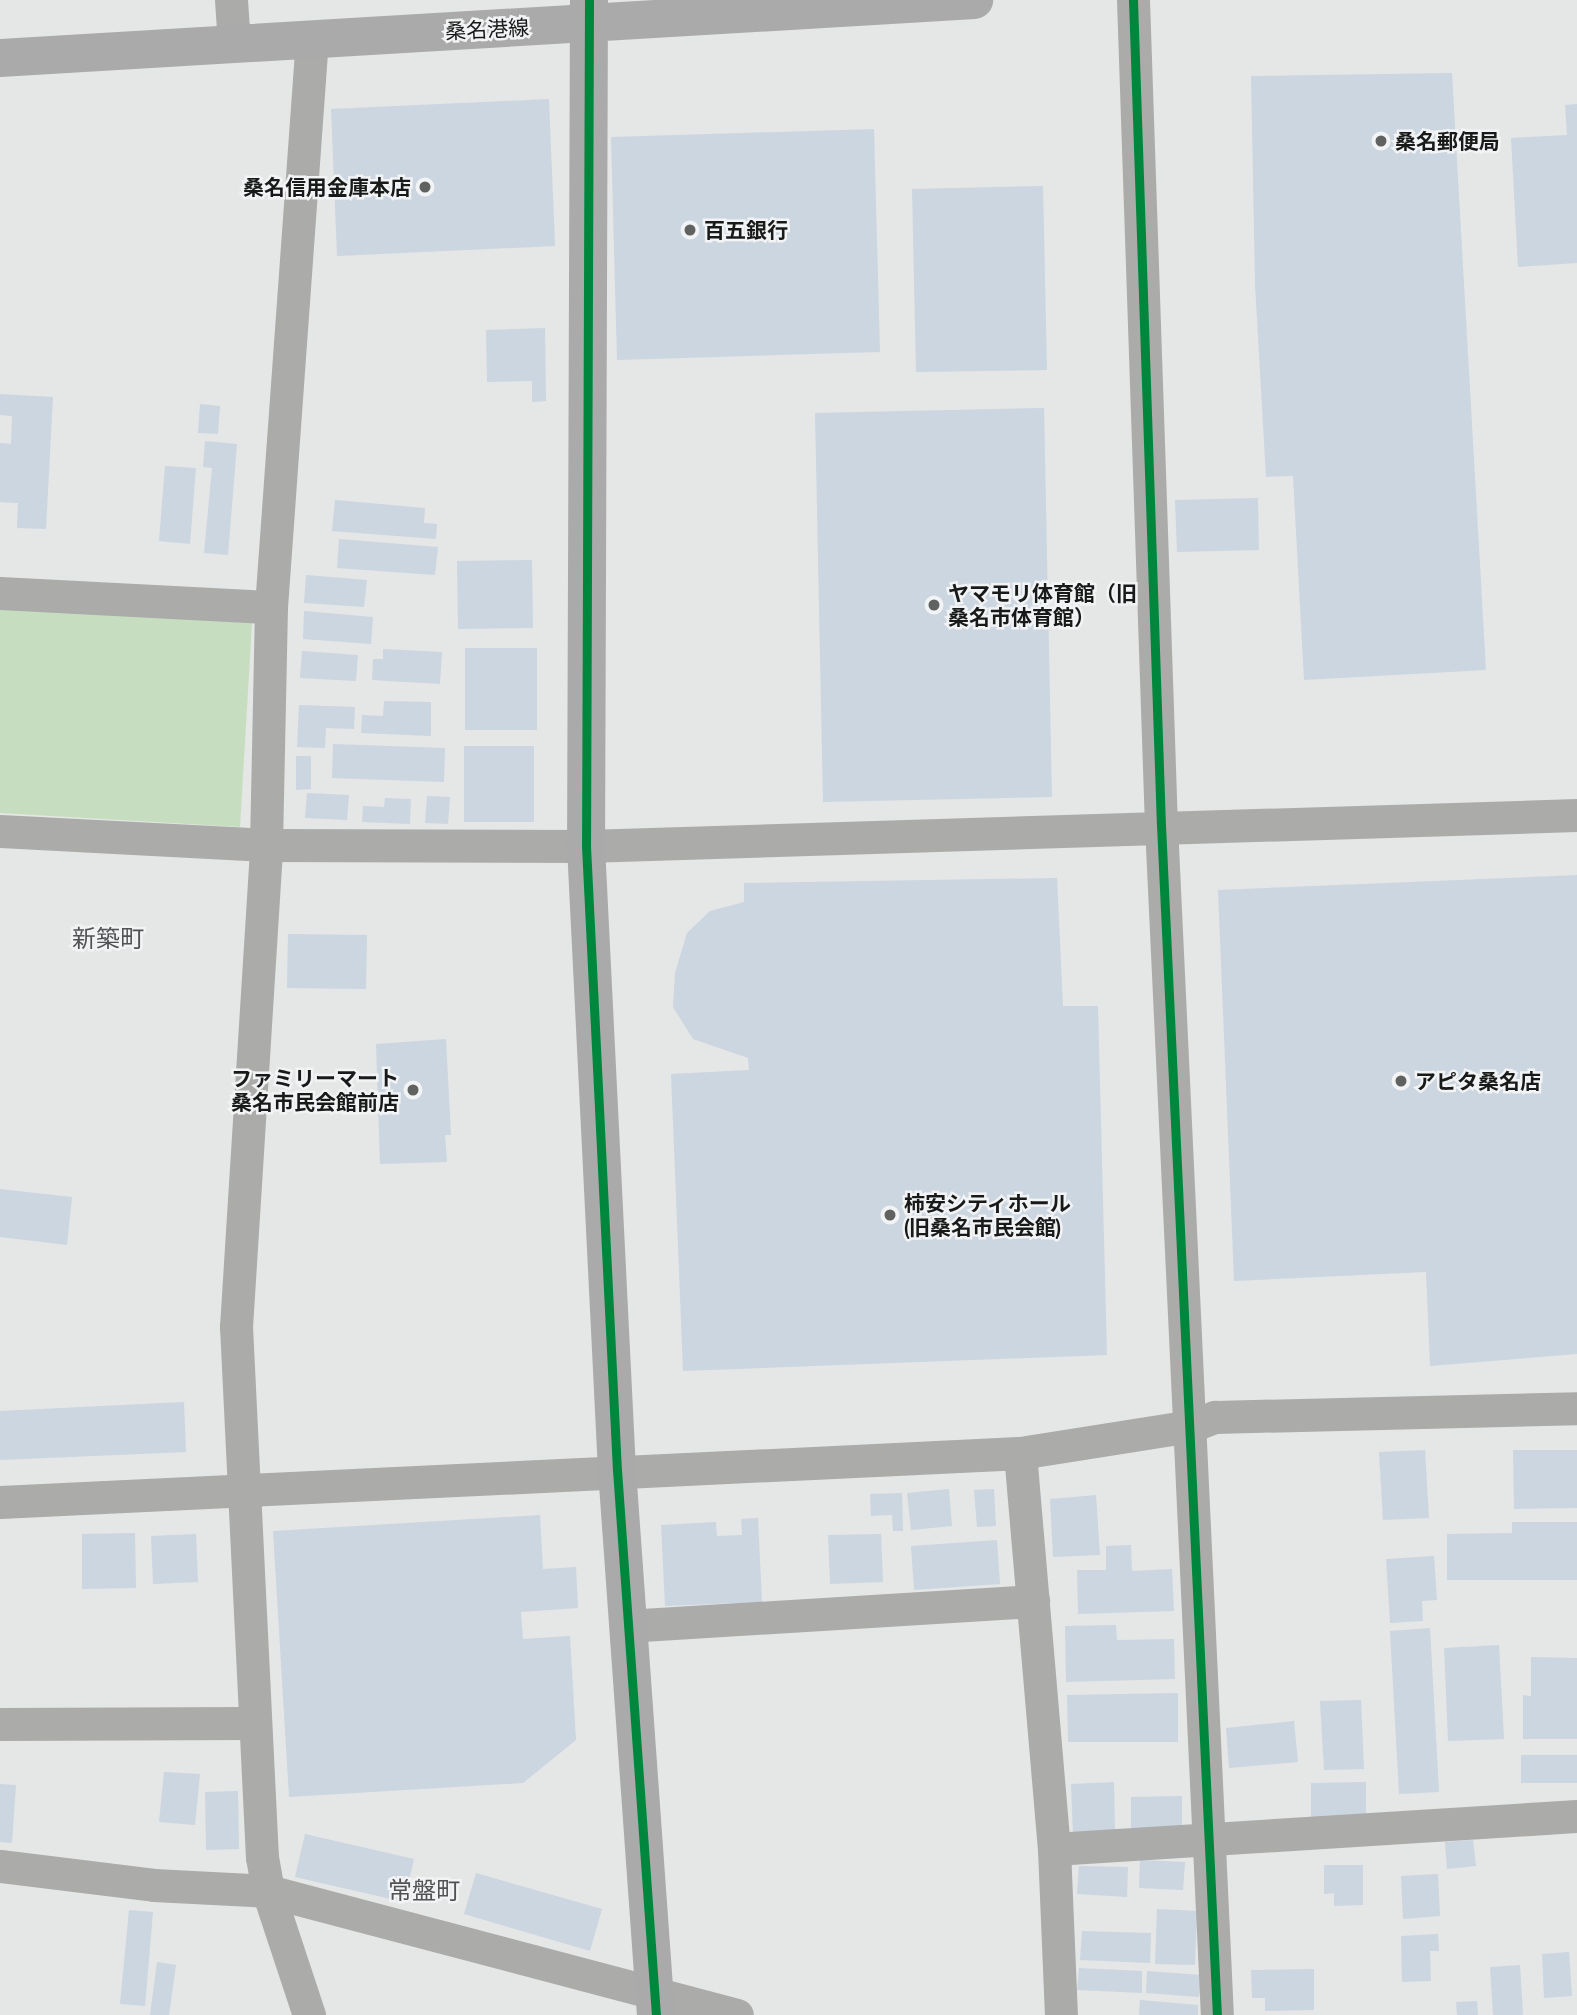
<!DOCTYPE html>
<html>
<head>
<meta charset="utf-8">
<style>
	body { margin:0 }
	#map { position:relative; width:1577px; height:2015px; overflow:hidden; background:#e5e6e6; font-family:"Asap Condensed","Noto Sans JP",sans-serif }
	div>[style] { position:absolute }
	.green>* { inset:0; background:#c6debf }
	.building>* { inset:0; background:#cbd6e0 }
	.street>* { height:33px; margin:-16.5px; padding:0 16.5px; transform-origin:16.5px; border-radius:16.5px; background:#ababaa }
	.secondary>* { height:38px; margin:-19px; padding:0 19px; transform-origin:19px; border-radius:19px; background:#aaa }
	.cycleway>* { height:9px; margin:-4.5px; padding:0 4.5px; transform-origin:4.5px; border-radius:4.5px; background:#00873e }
	.dots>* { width:19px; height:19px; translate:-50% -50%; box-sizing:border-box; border:4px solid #f2f3f4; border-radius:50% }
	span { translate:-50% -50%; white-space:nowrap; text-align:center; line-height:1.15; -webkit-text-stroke:5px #f2f3f4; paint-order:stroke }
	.street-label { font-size:21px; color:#181919 }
	.poi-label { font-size:21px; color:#181919; font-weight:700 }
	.left { translate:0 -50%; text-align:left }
	.right { translate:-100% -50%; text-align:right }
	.quarter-label { font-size:24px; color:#515253 }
</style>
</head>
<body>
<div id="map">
	<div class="green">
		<i style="clip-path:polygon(0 608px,252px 623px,240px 827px,0 813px)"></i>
	</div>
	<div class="building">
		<i style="clip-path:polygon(1452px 73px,1486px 670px,1304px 680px,1293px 476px,1266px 477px,1255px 284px,1251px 76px)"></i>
		<i style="clip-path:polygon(549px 99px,555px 246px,337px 256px,331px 109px)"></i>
		<i style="clip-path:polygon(1577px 104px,1577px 263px,1518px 267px,1511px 138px,1567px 135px,1565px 105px)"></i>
		<i style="clip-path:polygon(874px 129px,880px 352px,617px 360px,611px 137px)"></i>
		<i style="clip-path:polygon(1043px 186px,1047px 370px,916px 372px,912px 189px)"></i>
		<i style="clip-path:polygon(545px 328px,546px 401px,532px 402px,532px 381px,487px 382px,486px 330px)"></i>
		<i style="clip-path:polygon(0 394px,53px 397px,46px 529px,17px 528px,18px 503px,0 502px,0 443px,11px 444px,12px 416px,0 415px)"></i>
		<i style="clip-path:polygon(200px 404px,220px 406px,218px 434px,198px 433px)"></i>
		<i style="clip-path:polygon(1044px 408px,1052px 797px,823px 802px,815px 413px)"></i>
		<i style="clip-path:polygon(205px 441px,237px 444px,228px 555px,204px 553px,212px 468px,203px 467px)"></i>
		<i style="clip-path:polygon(165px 466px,196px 468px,190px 544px,159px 541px)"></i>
		<i style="clip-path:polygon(1258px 498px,1259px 550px,1177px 552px,1175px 500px)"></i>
		<i style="clip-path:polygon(335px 500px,425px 508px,424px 523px,437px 524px,436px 539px,332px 531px)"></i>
		<i style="clip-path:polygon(339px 539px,438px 547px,435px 575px,337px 568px)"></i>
		<i style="clip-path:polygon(532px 560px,533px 628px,458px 629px,457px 561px)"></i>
		<i style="clip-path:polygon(306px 575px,367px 580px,364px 607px,304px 603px)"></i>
		<i style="clip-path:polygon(304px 611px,373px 617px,371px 644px,303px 639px)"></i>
		<i style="clip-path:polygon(465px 648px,537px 648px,537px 730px,465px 730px)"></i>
		<i style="clip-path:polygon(383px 649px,442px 652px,440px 684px,372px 680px,373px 659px,383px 659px)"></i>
		<i style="clip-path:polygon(302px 651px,358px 655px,356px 681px,300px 678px)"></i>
		<i style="clip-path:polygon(384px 701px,431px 702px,431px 736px,361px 733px,362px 715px,383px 716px)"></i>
		<i style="clip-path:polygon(299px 705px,355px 707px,354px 729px,326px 728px,325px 748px,297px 747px)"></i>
		<i style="clip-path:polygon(333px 744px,445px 748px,444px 782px,332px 778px)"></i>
		<i style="clip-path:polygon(464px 746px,534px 746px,534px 822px,464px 822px)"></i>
		<i style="clip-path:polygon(296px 756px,311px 756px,311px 789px,296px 790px)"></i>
		<i style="clip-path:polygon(307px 793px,349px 795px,347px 820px,305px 818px)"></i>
		<i style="clip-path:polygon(427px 796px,450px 797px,448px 824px,425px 823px)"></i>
		<i style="clip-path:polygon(385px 798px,411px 799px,410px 824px,362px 822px,363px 806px,384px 807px)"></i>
		<i style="clip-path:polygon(1577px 875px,1577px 1354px,1430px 1366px,1426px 1272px,1234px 1281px,1218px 890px)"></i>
		<i style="clip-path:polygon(1057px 878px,1063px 1006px,1098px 1006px,1107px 1355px,683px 1371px,671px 1074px,749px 1070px,748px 1058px,693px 1039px,673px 1007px,675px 973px,687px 933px,710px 911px,744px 902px,744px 883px)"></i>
		<i style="clip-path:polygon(288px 934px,367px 935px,366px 989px,287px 988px)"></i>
		<i style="clip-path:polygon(446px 1039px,451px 1135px,445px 1135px,447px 1162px,380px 1164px,376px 1044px)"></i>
		<i style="clip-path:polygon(0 1189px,72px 1197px,67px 1245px,0 1237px)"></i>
		<i style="clip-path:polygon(184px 1402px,186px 1452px,0 1460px,0 1411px)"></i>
		<i style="clip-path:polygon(1425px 1450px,1429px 1518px,1383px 1520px,1379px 1452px)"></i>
		<i style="clip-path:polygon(1513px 1450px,1577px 1450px,1577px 1508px,1514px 1509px)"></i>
		<i style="clip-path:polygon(949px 1489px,952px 1526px,911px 1530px,907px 1493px)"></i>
		<i style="clip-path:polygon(994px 1489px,996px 1526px,977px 1527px,974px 1490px)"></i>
		<i style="clip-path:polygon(902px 1493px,903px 1531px,893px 1531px,892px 1515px,871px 1516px,870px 1494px)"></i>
		<i style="clip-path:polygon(1096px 1495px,1100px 1555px,1053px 1557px,1050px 1499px)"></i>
		<i style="clip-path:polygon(540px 1515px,543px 1569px,576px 1567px,578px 1608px,521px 1612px,523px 1639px,570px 1636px,576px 1740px,523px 1783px,289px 1797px,273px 1531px)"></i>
		<i style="clip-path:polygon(758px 1518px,762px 1602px,665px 1606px,661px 1525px,716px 1522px,717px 1536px,742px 1535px,741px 1519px)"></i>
		<i style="clip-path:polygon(1512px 1522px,1577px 1522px,1577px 1580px,1447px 1580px,1447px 1534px,1512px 1533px)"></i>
		<i style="clip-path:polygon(135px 1533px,136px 1588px,82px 1589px,82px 1534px)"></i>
		<i style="clip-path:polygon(196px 1534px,198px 1582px,153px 1584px,151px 1536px)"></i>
		<i style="clip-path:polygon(881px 1534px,883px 1582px,830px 1584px,828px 1535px)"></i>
		<i style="clip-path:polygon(997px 1540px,1000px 1584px,914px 1590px,911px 1546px)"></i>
		<i style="clip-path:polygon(1131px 1545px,1132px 1571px,1172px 1569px,1174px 1611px,1078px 1614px,1077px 1570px,1106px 1570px,1106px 1546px)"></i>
		<i style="clip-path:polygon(1434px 1556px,1437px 1600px,1422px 1601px,1423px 1621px,1390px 1623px,1386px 1559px)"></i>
		<i style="clip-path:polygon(1116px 1625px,1117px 1640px,1174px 1639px,1175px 1679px,1066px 1682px,1065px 1626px)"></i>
		<i style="clip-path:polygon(1430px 1628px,1439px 1792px,1399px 1794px,1390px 1631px)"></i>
		<i style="clip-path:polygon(1499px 1645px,1504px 1739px,1448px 1741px,1444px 1648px)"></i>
		<i style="clip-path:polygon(1531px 1657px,1577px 1658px,1577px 1739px,1523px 1739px,1523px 1695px,1531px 1696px)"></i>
		<i style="clip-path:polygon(1178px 1693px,1178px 1742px,1068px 1742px,1067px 1695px)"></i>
		<i style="clip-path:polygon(1361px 1700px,1364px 1769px,1324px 1770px,1320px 1701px)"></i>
		<i style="clip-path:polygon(1294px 1721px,1298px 1762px,1229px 1768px,1226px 1728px)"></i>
		<i style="clip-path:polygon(1521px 1755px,1577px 1755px,1577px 1783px,1521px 1783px)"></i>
		<i style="clip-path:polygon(164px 1772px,200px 1774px,195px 1825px,159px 1822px)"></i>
		<i style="clip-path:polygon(1114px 1782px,1115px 1833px,1073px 1835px,1071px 1784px)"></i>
		<i style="clip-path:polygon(1366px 1782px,1366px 1818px,1311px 1818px,1311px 1783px)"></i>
		<i style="clip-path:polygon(0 1784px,16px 1785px,12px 1843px,0 1842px)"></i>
		<i style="clip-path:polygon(238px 1791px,239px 1849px,206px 1850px,205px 1792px)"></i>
		<i style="clip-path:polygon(1182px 1796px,1182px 1829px,1131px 1830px,1131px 1797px)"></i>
		<i style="clip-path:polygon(305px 1834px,414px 1859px,404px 1902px,295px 1877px)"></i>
		<i style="clip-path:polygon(1473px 1840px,1476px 1866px,1447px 1869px,1445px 1842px)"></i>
		<i style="clip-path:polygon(1140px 1860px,1185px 1862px,1183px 1890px,1139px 1888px)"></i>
		<i style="clip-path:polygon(1324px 1865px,1363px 1865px,1363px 1905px,1334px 1906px,1334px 1893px,1324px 1894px)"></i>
		<i style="clip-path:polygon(1079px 1866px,1128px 1867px,1127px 1897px,1077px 1894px)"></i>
		<i style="clip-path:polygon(476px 1873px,602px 1909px,590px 1951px,464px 1914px)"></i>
		<i style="clip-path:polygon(1438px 1874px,1440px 1916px,1403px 1919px,1401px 1876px)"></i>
		<i style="clip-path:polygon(1157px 1909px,1197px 1911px,1195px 1965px,1155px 1964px)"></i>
		<i style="clip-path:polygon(129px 1910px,153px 1912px,145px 2006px,120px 2004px)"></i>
		<i style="clip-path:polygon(1082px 1931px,1151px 1933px,1150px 1963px,1080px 1960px)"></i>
		<i style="clip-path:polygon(1438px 1934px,1439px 1951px,1430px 1951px,1431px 1981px,1402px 1982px,1401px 1936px)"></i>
		<i style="clip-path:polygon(1569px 1952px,1572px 1996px,1544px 1998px,1542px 1954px)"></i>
		<i style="clip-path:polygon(157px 1962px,176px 1965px,169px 2015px,150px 2015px)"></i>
		<i style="clip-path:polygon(1520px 1965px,1523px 2015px,1493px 2015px,1490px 1967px)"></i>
		<i style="clip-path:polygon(1079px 1968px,1142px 1971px,1142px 1993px,1077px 1990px)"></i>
		<i style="clip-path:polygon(1314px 1969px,1314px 2010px,1265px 2011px,1265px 1998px,1252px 1998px,1251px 1970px)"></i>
		<i style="clip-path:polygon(1147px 1971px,1201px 1975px,1199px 1997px,1146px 1993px)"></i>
		<i style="clip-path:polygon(1140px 2000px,1198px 2005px,1198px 2015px,1139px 2015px)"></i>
		<i style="clip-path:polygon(1477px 2001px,1478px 2015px,1457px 2015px,1456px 2002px)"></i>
	</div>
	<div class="street">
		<i style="left:231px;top:0;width:44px;rotate:86.1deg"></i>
		<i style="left:1133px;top:0;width:825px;rotate:88.06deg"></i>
		<i style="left:1161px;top:825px;width:1191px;rotate:87.31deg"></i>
		<i style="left:0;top:593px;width:271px;rotate:3deg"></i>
		<i style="left:0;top:831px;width:266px;rotate:3deg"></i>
		<i style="left:266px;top:845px;width:320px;rotate:0.2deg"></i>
		<i style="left:586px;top:846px;width:991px;rotate:-1.79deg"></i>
		<i style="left:1020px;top:1453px;width:397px;rotate:85.1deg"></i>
		<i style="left:1054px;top:1849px;width:166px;rotate:87.6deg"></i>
		<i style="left:0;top:1502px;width:1021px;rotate:-2.75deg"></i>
		<i style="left:1020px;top:1453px;width:173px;rotate:-9deg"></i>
		<i style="left:1191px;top:1426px;width:26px;rotate:-21deg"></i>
		<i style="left:1215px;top:1417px;width:362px;rotate:-1.4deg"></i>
		<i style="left:626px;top:1626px;width:408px;rotate:-3.5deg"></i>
		<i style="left:0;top:1724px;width:252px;rotate:-0.2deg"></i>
		<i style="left:1054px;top:1849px;width:524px;rotate:-3.61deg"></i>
		<i style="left:0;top:1866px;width:155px;rotate:7deg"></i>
		<i style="left:154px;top:1885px;width:114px;rotate:3deg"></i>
		<i style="left:268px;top:1891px;width:485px;rotate:14.8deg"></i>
		<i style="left:309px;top:2015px;width:131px;rotate:-108.3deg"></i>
		<i style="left:268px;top:1891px;width:34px;rotate:-100deg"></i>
		<i style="left:262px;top:1858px;width:532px;rotate:-92.8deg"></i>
		<i style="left:236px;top:1327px;width:483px;rotate:-86.4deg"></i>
		<i style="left:266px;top:845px;width:238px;rotate:-88.8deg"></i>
		<i style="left:271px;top:607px;width:570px;rotate:-85.88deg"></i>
	</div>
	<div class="secondary">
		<i style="left:589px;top:0;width:846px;rotate:90.2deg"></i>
		<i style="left:586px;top:846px;width:625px;rotate:87.16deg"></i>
		<i style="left:617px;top:1470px;width:546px;rotate:85.91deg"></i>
		<i style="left:0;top:58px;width:976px;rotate:-3.41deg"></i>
	</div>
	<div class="cycleway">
		<i style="left:589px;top:0;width:846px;rotate:90.2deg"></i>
		<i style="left:586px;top:846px;width:625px;rotate:87.16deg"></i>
		<i style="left:617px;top:1470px;width:546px;rotate:85.91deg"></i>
		<i style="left:1133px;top:0;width:825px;rotate:88.06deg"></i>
		<i style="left:1161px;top:825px;width:1191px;rotate:87.31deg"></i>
	</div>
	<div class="dots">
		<i style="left:1381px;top:141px;background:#606161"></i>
		<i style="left:425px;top:187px;background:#606161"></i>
		<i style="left:690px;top:230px;background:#606161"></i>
		<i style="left:934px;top:605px;background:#606161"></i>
		<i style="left:1401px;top:1081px;background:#606161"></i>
		<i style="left:413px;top:1090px;background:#606161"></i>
		<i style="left:890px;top:1215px;background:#606161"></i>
	</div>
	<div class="street-label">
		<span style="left:487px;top:29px;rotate:-3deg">桑名港線</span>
	</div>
	<div class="poi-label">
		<span class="left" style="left:1395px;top:141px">桑名郵便局</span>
		<span class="right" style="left:411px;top:187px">桑名信用金庫本店</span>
		<span class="left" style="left:704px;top:230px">百五銀行</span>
		<span class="left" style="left:948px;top:605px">ヤマモリ体育館（旧<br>桑名市体育館）</span>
		<span class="right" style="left:399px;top:1090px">ファミリーマート<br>桑名市民会館前店</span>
		<span class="left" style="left:1415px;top:1081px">アピタ桑名店</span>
		<span class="left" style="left:904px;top:1215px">柿安シティホール<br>(旧桑名市民会館)</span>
	</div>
	<div class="quarter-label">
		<span style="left:108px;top:939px">新築町</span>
		<span style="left:424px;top:1891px">常盤町</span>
	</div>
</div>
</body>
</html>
